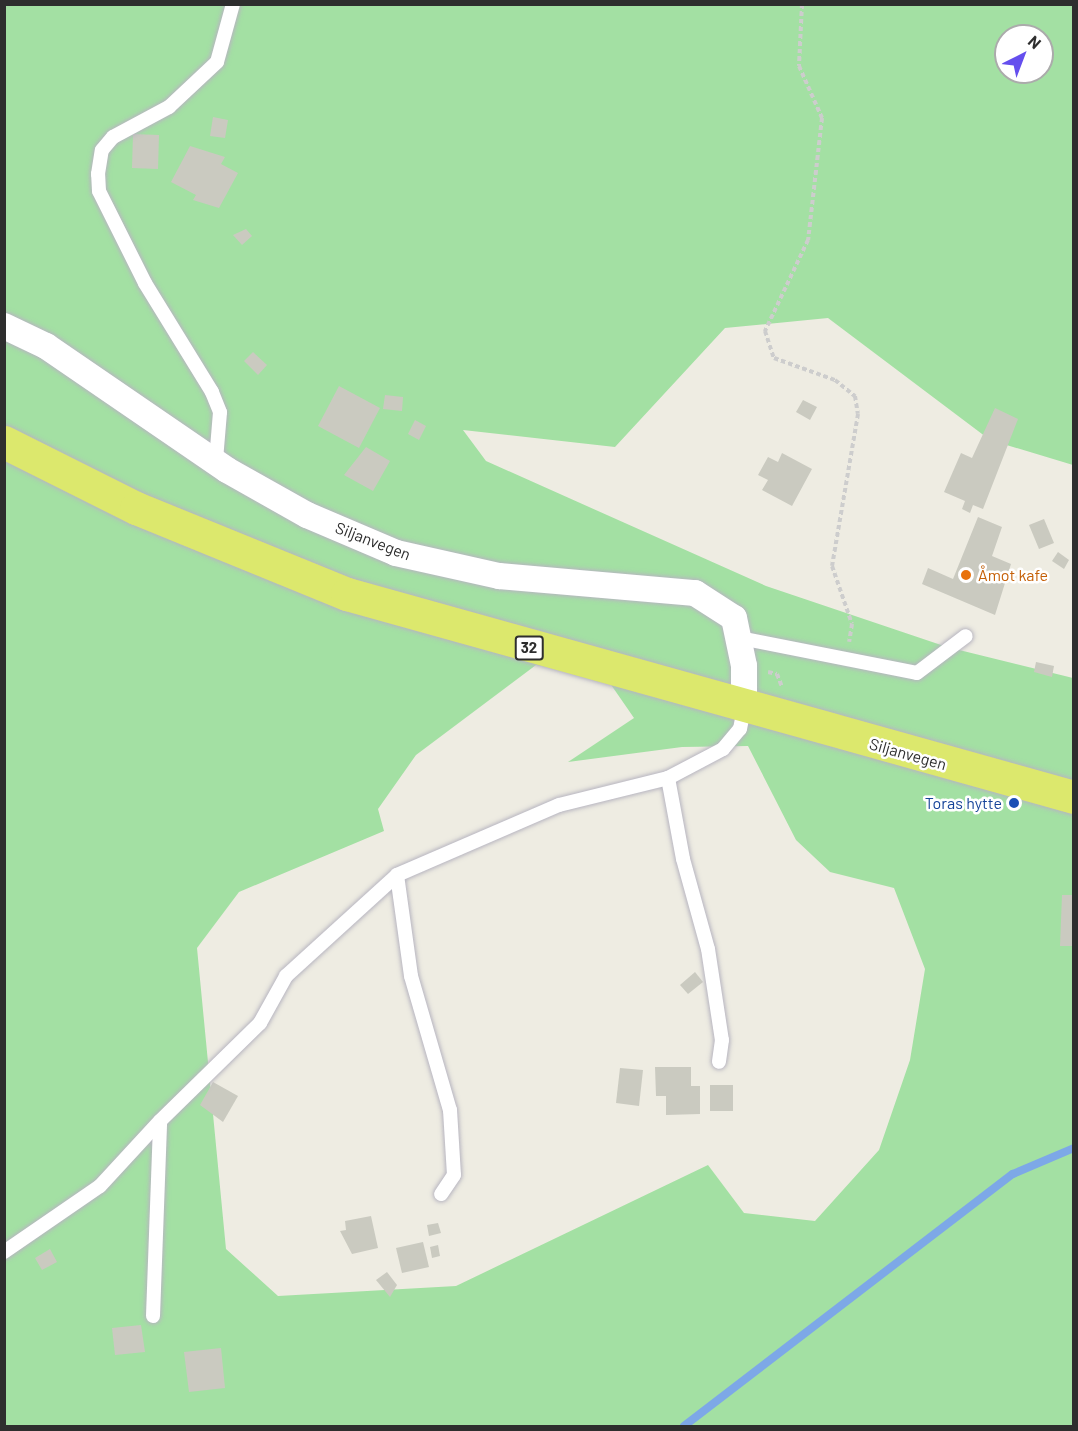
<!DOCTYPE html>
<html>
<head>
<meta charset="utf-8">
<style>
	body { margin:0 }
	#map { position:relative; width:1078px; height:1431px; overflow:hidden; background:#eeece2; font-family:Barlow,sans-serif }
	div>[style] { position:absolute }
	.green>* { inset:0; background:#a3e0a3 }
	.stream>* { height:8px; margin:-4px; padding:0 4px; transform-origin:4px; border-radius:4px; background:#7da8e7 }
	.building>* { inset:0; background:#cacac0 }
	.path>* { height:4px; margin-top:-2px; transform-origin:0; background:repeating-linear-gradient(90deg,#cdcdcd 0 4.5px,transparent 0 7.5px) }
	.roads { filter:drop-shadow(0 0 2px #b7b5c0) drop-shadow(0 0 2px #b7b5c0) }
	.lane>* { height:14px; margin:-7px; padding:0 7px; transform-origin:7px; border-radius:7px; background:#fff }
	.street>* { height:26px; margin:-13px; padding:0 13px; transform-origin:13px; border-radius:13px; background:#fff }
	.primary>* { height:33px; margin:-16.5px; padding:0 16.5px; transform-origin:16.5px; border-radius:16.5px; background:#dce86d }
	.dots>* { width:16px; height:16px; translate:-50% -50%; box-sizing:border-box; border:3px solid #fff; border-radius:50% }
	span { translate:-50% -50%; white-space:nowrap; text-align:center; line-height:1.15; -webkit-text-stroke:5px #fff; paint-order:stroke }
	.shield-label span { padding:2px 4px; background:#fff; border:2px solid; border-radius:4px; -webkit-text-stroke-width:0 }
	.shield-label { font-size:15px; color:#2e2e2e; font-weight:700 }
	.street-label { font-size:16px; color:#2e2e2e }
	.food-label { font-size:16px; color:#c56008 }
	.left { translate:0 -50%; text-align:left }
	.transit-label { font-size:16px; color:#164399 }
	.right { translate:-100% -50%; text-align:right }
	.frame { position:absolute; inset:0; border:6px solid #2e2e2e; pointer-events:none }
	.north { position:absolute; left:994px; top:24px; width:60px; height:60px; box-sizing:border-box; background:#fff; border:2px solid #ababab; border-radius:50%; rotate:42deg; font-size:16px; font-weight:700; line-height:24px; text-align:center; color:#2e2e2e }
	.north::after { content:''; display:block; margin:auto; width:21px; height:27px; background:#654fee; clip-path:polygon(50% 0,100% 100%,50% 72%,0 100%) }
</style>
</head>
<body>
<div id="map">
	<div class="green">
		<i style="clip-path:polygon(evenodd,5px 5px,1073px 5px,1073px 465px,990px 440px,828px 318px,725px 328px,615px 447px,463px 430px,486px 461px,766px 586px,947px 647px,1073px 678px,1073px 1426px,5px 1426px,5px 5px,1006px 36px,1042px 36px,1042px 72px,1006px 72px,1006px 36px,5px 5px,536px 665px,605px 676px,634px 718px,568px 762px,682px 747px,748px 746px,796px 840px,830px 872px,894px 888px,925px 969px,910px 1060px,879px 1150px,815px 1221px,744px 1213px,708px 1165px,456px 1286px,278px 1296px,226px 1249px,197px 948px,239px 892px,384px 831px,378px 809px,416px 755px,536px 665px)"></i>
	</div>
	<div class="stream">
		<i style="left:684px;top:1426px;width:414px;rotate:-37.5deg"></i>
		<i style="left:1013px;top:1174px;width:66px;rotate:-23.1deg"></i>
	</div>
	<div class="building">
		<i style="clip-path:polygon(213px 117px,228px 120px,225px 138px,210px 136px)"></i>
		<i style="clip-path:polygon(133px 134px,159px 135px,158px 169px,132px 168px)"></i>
		<i style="clip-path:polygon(190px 146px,225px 157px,221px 164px,238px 173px,219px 208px,193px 200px,196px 195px,171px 182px)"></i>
		<i style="clip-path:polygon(246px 229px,252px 236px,242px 245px,233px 235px)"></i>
		<i style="clip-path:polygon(253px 352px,267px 365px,258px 375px,244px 361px)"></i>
		<i style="clip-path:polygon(339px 386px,380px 408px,359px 448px,318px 426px)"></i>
		<i style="clip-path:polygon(385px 395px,403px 397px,402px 411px,383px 409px)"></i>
		<i style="clip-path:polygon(803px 400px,817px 407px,810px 420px,796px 412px)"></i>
		<i style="clip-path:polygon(995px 408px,1018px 419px,983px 509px,973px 505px,970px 513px,962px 509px,965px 501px,944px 492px,961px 453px,972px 458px)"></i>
		<i style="clip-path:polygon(415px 420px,426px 426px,419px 440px,408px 434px)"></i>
		<i style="clip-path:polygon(366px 447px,390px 461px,373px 491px,344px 475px)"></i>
		<i style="clip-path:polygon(782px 453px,812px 469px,792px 506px,762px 490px,768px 480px,758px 475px,768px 457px,778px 462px)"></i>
		<i style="clip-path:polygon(978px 517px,1002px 527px,992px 556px,1011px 564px,995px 615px,922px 584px,928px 568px,953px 579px)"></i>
		<i style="clip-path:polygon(1044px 519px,1054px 543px,1039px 549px,1029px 525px)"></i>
		<i style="clip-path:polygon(1058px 552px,1069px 560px,1064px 569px,1052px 561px)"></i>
		<i style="clip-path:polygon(1036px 662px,1054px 666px,1052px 677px,1034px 672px)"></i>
		<i style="clip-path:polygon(1062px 895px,1074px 895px,1074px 946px,1060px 946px)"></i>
		<i style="clip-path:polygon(695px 972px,703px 982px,688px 994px,680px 985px)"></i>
		<i style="clip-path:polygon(655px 1067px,691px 1067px,691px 1086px,700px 1086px,700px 1114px,666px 1115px,666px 1096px,656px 1096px)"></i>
		<i style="clip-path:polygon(620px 1068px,643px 1070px,639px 1106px,616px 1103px)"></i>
		<i style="clip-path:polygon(213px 1082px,238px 1096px,223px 1122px,200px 1105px)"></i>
		<i style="clip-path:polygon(710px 1085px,733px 1085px,733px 1111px,710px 1111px)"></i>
		<i style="clip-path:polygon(371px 1216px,378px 1248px,352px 1254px,340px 1231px,346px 1230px,345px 1221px)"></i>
		<i style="clip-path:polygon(438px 1223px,441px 1233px,429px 1236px,427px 1225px)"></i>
		<i style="clip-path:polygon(423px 1242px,429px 1267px,402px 1273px,396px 1248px)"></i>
		<i style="clip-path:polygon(438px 1245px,440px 1256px,432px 1258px,430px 1247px)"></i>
		<i style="clip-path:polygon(50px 1249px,57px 1262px,42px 1270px,35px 1258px)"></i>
		<i style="clip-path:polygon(387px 1272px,397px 1285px,390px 1297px,376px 1280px)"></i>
		<i style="clip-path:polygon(141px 1325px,145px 1352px,115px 1355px,112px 1328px)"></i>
		<i style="clip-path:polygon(221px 1348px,225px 1388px,189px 1392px,184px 1352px)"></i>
	</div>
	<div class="path">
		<i style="left:802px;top:4px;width:62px;rotate:92.8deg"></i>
		<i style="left:799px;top:66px;width:57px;rotate:66.1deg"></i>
		<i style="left:822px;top:118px;width:123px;rotate:96.5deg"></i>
		<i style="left:808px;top:240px;width:101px;rotate:115.3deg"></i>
		<i style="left:765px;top:331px;width:28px;rotate:72deg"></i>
		<i style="left:774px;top:358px;width:65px;rotate:19.8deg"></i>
		<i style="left:835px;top:380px;width:26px;rotate:39deg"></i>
		<i style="left:855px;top:396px;width:18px;rotate:81deg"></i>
		<i style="left:858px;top:414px;width:154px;rotate:99.7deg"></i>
		<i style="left:832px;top:566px;width:61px;rotate:71deg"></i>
		<i style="left:852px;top:624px;width:18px;rotate:99deg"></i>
		<i style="left:768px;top:672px;width:9px;rotate:13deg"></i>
		<i style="left:777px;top:674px;width:14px;rotate:69deg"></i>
	</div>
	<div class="roads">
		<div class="lane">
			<i style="left:216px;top:460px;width:48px;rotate:-85.2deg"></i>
			<i style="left:220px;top:412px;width:22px;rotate:-112deg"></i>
			<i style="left:212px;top:392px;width:128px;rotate:-121.6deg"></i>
			<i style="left:145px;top:283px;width:103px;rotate:-116.6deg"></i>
			<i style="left:99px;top:191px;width:17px;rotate:-93deg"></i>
			<i style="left:98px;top:174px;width:24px;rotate:-81deg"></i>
			<i style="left:102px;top:150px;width:17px;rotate:-50deg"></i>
			<i style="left:113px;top:137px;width:64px;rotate:-28.2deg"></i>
			<i style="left:169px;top:107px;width:66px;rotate:-43.2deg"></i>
			<i style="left:217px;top:62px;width:60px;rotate:-74.6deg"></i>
			<i style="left:740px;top:638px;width:180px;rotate:11.2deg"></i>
			<i style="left:917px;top:673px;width:61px;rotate:-37.1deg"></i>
			<i style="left:668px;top:778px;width:82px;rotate:79.5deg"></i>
			<i style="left:683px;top:859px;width:93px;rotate:74.5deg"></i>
			<i style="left:708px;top:949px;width:92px;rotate:81.3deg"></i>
			<i style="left:722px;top:1040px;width:22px;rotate:98deg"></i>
			<i style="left:397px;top:875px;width:102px;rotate:82.1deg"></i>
			<i style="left:411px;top:976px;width:140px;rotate:73.8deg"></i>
			<i style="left:450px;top:1110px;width:65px;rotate:86.5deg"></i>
			<i style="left:454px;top:1175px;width:23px;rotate:124deg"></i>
			<i style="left:4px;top:1252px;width:116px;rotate:-34.5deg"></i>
			<i style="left:100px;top:1186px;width:88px;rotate:-47.3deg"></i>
			<i style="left:153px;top:1316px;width:195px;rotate:-87.9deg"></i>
			<i style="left:160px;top:1121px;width:140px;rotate:-44.4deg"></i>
			<i style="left:260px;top:1023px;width:54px;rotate:-61deg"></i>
			<i style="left:286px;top:976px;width:150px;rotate:-42.3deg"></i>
			<i style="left:397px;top:875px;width:176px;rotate:-23.4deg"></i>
			<i style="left:559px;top:805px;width:112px;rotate:-13.9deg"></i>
			<i style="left:668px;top:778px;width:62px;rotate:-27.8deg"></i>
			<i style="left:723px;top:749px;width:26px;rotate:-50deg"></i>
			<i style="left:740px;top:729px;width:21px;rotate:-79deg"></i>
		</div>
		<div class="street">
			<i style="left:4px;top:326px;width:47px;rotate:25.5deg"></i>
			<i style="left:46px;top:346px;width:219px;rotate:34.4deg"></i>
			<i style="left:227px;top:470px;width:92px;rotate:29.4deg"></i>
			<i style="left:307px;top:515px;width:97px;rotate:23.1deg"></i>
			<i style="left:396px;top:553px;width:106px;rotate:12.6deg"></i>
			<i style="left:499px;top:576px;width:197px;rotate:5deg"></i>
			<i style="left:695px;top:593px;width:46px;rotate:32.7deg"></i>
			<i style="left:734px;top:618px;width:49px;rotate:78.2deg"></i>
			<i style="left:744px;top:666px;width:42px;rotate:90deg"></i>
		</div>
		<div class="primary">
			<i style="left:4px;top:442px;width:148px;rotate:26.6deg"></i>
			<i style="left:136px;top:508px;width:228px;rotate:22.2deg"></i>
			<i style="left:347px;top:594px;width:755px;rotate:15.6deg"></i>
		</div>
	</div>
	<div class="dots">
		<i style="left:966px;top:575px;background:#e8710a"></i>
		<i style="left:1014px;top:803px;background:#1a4fb4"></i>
	</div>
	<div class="shield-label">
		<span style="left:529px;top:648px">32</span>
	</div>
	<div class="street-label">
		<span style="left:373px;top:541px;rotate:21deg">Siljanvegen</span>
		<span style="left:908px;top:754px;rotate:16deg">Siljanvegen</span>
	</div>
	<div class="food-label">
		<span class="left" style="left:978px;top:575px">Åmot kafe</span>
	</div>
	<div class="transit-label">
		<span class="right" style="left:1002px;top:803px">Toras hytte</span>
	</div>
	<div class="frame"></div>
	<div class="north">N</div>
</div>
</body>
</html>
